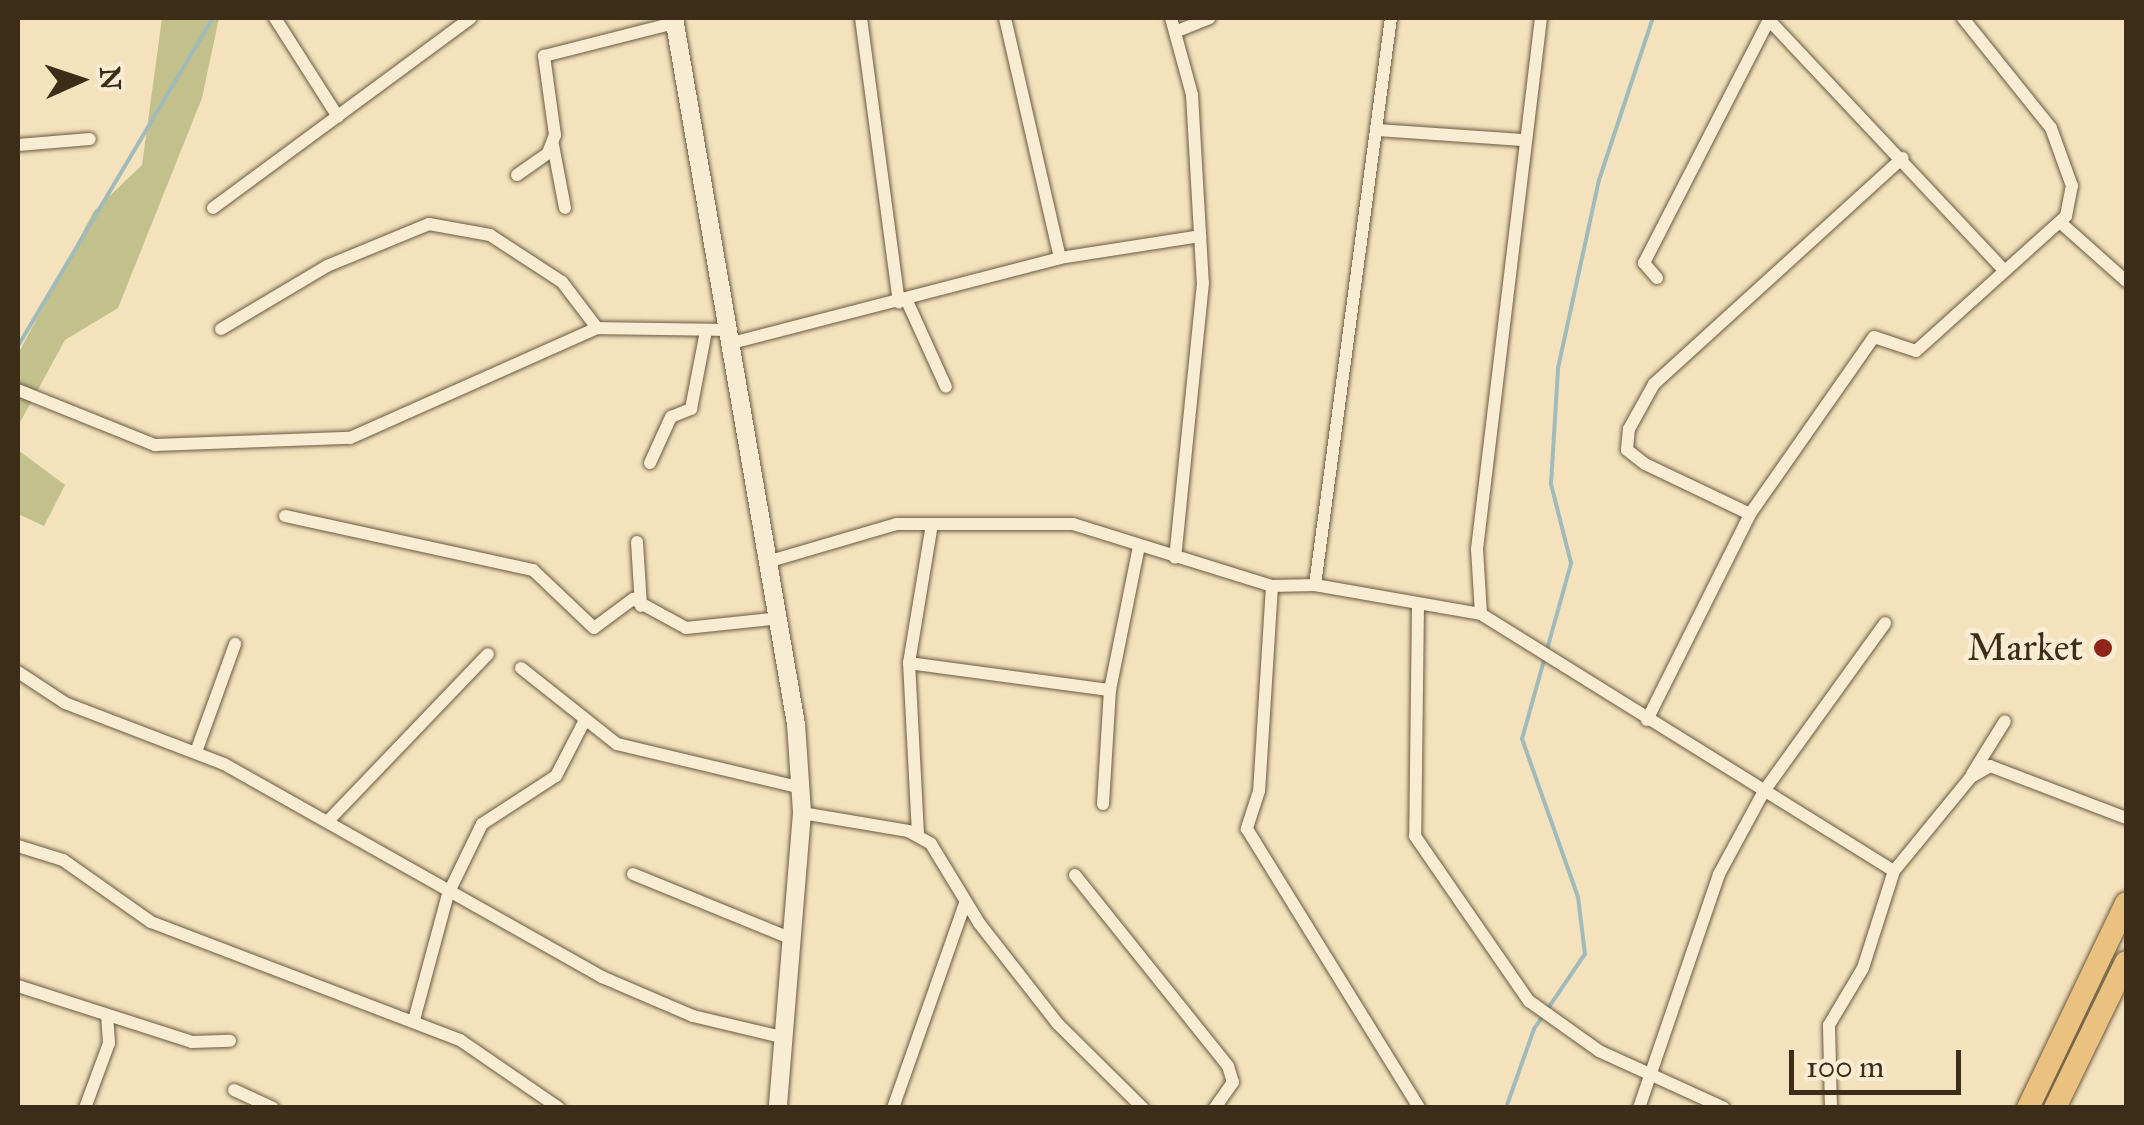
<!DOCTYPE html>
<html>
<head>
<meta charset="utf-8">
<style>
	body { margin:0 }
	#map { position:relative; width:2144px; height:1125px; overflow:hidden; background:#f4e2bc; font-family:"IM FELL Great Primer",serif }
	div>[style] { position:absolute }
	.green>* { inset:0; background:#c2c18c }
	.stream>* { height:4px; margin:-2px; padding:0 2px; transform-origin:2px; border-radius:2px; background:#a1bbbb }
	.roads { filter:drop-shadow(0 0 2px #6a5a41) drop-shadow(0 0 2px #6a5a41) }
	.street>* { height:12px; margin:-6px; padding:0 6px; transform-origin:6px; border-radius:6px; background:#f8ecd3 }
	.secondary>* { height:18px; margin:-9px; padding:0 9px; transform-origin:9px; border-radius:9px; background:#f8ecd3 }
	.highway>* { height:22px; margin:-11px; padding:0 11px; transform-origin:11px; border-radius:11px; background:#eac17e }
	.dots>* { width:28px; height:28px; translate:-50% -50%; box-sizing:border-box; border:5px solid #f8ecd3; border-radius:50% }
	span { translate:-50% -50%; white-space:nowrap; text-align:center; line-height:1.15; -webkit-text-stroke:10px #f8ecd3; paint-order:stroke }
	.poi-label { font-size:38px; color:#3c2c18 }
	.right { translate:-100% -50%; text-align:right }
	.frame { position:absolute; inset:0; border:20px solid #3c2c18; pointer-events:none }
	.north { position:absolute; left:30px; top:30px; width:100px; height:100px; -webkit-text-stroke:8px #f8ecd3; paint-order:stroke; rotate:87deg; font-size:28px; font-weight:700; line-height:40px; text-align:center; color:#3c2c18 }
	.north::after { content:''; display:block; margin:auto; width:35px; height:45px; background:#3c2c18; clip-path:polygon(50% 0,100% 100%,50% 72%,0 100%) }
	.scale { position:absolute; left:1789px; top:1050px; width:172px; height:45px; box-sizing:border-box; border:5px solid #3c2c18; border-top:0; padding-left:12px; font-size:30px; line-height:35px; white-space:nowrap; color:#3c2c18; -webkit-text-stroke:8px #f8ecd3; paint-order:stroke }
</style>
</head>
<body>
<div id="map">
	<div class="green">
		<i style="clip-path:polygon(162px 18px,219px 18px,202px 98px,118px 308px,65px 340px,18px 426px,18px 354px,94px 211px,142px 165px)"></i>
		<i style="clip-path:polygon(18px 450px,65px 485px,44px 526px,18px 514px)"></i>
	</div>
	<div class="stream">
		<i style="left:18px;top:346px;width:382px;rotate:-59.3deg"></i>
		<i style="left:1506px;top:1108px;width:84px;rotate:-70.5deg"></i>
		<i style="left:1534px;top:1029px;width:91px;rotate:-55.8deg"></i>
		<i style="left:1585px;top:954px;width:57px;rotate:-97deg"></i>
		<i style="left:1578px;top:897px;width:168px;rotate:-109.5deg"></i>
		<i style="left:1522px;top:739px;width:183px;rotate:-74.4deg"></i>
		<i style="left:1571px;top:563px;width:81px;rotate:-104.2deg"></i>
		<i style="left:1551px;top:484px;width:116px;rotate:-86.5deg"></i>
		<i style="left:1558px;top:368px;width:192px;rotate:-77.7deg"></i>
		<i style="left:1599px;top:180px;width:171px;rotate:-71.6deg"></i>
	</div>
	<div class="roads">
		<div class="street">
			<i style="left:275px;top:18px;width:117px;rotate:57.5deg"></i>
			<i style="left:861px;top:18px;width:287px;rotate:82.4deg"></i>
			<i style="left:1005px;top:18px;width:246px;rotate:77.1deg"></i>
			<i style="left:1171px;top:18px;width:80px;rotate:74.7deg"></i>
			<i style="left:1192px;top:95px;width:188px;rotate:86.7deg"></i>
			<i style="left:1203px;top:283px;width:276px;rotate:95.8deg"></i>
			<i style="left:1769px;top:20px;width:340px;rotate:46.8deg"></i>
			<i style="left:1175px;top:32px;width:37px;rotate:-22deg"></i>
			<i style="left:1376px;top:130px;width:148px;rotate:3.9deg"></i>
			<i style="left:18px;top:145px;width:72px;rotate:-4.8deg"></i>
			<i style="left:553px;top:145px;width:64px;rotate:79.2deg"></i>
			<i style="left:517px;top:175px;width:38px;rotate:-35deg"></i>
			<i style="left:548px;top:153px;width:19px;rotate:-69deg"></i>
			<i style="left:555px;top:135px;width:80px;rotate:-97.9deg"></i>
			<i style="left:544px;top:56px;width:134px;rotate:-14.2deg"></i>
			<i style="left:213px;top:208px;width:320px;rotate:-36.4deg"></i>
			<i style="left:2061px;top:223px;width:87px;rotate:41.7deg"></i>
			<i style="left:1657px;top:278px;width:20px;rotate:-131deg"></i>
			<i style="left:1644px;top:263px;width:276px;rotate:-62.8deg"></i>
			<i style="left:907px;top:301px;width:94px;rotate:65.6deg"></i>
			<i style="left:221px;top:329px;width:123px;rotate:-30.7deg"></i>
			<i style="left:327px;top:266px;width:110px;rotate:-22.4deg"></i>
			<i style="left:429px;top:224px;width:62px;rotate:10.2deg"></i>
			<i style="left:490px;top:235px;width:86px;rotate:33.1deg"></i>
			<i style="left:562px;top:282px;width:58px;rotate:52.7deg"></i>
			<i style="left:728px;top:344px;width:343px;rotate:-14.5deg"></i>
			<i style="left:1060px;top:258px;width:142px;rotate:-8.9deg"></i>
			<i style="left:18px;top:390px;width:148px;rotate:21.9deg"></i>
			<i style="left:155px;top:445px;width:195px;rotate:-2.1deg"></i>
			<i style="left:350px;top:438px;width:270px;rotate:-24deg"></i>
			<i style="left:597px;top:328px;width:127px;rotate:0.9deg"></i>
			<i style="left:650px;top:463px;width:51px;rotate:-65.5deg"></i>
			<i style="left:671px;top:417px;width:22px;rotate:-22deg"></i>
			<i style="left:691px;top:409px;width:79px;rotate:-79.1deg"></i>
			<i style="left:1750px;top:514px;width:116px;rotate:-154.5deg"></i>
			<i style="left:1645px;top:464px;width:23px;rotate:-142deg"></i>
			<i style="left:1627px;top:450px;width:21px;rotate:-85deg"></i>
			<i style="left:1629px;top:429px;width:51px;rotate:-60.9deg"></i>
			<i style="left:1654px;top:384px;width:336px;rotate:-42.3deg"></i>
			<i style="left:285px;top:516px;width:254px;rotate:12.3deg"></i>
			<i style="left:533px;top:570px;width:84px;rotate:43.6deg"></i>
			<i style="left:594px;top:628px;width:49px;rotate:-36.6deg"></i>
			<i style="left:633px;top:599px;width:60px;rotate:28.7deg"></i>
			<i style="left:686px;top:628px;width:86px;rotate:-6deg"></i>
			<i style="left:637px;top:542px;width:64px;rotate:86.4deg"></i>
			<i style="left:767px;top:562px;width:135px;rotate:-16.3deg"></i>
			<i style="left:897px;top:524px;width:176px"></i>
			<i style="left:1073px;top:524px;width:208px;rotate:17.3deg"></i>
			<i style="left:1272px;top:586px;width:43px;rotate:-1.3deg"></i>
			<i style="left:1315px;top:585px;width:169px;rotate:9.9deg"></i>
			<i style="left:1481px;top:614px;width:486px;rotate:31.9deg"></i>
			<i style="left:1315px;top:585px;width:572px;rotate:-82.37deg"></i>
			<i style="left:1272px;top:586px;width:205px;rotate:93.6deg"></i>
			<i style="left:1259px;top:791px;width:40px;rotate:108deg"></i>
			<i style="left:1247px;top:829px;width:328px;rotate:58.3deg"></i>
			<i style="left:1418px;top:605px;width:231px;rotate:90.7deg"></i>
			<i style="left:1415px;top:836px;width:201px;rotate:55.4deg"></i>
			<i style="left:1529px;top:1001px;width:86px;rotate:35.5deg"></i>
			<i style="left:1599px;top:1051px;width:137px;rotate:24.5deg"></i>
			<i style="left:1481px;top:614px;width:65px;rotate:-93.5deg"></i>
			<i style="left:1477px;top:549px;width:535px;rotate:-83.13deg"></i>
			<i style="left:909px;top:663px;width:203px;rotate:7.7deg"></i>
			<i style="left:521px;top:668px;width:122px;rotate:38.4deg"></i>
			<i style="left:617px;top:744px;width:190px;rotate:13.4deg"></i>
			<i style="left:18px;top:672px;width:56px;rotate:33.4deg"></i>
			<i style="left:65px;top:703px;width:170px;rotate:21deg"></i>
			<i style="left:224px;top:764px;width:434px;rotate:29.4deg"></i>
			<i style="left:602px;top:977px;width:99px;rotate:23.2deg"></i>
			<i style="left:693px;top:1016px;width:86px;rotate:13.4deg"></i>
			<i style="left:1647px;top:720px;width:230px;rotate:-63.4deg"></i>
			<i style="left:1750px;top:514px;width:216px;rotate:-55deg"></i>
			<i style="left:1874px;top:337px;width:44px;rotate:18.4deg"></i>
			<i style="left:1916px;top:351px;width:202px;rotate:-42deg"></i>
			<i style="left:2066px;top:216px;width:31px;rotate:-79deg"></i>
			<i style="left:2072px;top:186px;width:62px;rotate:-109.9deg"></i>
			<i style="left:2051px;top:128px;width:141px;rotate:-128.7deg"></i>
			<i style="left:196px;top:752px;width:115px;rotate:-70.1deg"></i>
			<i style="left:1972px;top:774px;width:62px;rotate:-58.1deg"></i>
			<i style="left:1103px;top:804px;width:114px;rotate:-86.5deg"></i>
			<i style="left:1110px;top:690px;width:147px;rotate:-78.6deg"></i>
			<i style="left:802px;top:813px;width:108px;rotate:9.6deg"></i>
			<i style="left:908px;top:831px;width:26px;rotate:29deg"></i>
			<i style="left:931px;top:844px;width:92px;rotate:58.7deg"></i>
			<i style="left:979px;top:923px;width:128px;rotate:52deg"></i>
			<i style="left:1058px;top:1024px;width:120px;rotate:44.7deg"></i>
			<i style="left:328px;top:821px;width:231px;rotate:-46.2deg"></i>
			<i style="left:918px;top:834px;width:171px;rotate:-93deg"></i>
			<i style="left:909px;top:663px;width:141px;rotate:-80.6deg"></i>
			<i style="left:18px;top:846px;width:47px;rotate:17.3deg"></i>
			<i style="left:63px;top:860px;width:108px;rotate:35.2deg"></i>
			<i style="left:151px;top:922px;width:331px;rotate:20.9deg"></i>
			<i style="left:460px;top:1040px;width:120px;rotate:34.5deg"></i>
			<i style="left:633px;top:874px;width:166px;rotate:22.2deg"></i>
			<i style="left:1075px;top:875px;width:245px;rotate:51.3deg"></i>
			<i style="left:1228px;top:1066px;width:17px;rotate:73deg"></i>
			<i style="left:1233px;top:1082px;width:32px;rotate:125deg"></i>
			<i style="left:18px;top:986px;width:183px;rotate:17.8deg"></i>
			<i style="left:192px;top:1042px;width:38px;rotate:-2deg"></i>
			<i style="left:414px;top:1020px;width:131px;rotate:-74.9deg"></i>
			<i style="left:448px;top:894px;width:78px;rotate:-64.1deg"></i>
			<i style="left:482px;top:824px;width:88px;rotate:-33deg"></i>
			<i style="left:556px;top:776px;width:61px;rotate:-62.6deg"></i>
			<i style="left:234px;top:1090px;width:43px;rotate:24.8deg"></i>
			<i style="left:85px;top:1108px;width:69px;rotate:-69.7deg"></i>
			<i style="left:109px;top:1043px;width:27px;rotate:-94deg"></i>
			<i style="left:893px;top:1108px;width:217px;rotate:-70.6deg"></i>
			<i style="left:1639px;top:1108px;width:247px;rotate:-71.1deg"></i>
			<i style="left:1719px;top:874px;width:94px;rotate:-61.5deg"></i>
			<i style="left:1764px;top:791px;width:207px;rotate:-54.2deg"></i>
			<i style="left:1831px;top:1108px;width:83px;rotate:-91.4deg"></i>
			<i style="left:1829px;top:1025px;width:66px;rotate:-59.2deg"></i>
			<i style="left:1863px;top:968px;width:102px;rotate:-72.3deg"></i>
			<i style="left:1894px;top:871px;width:122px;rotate:-50.7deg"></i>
			<i style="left:1971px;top:777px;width:22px;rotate:-30deg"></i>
			<i style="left:1990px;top:766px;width:146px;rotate:20.9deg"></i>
		</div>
		<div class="secondary">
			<i style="left:674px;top:18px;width:716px;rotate:80.2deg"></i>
			<i style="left:796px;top:724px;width:89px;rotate:86.1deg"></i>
			<i style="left:802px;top:813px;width:296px;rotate:94.7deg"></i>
		</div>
		<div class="highway">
			<i style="left:2028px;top:1108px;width:227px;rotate:-64.4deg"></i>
			<i style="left:2055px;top:1108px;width:162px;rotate:-64.1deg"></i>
		</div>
	</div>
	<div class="dots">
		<i style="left:2103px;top:648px;background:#8f2418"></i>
	</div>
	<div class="poi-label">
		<span class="right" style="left:2083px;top:648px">Market</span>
	</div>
	<div class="frame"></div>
	<div class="north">N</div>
	<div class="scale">100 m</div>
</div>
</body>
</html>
